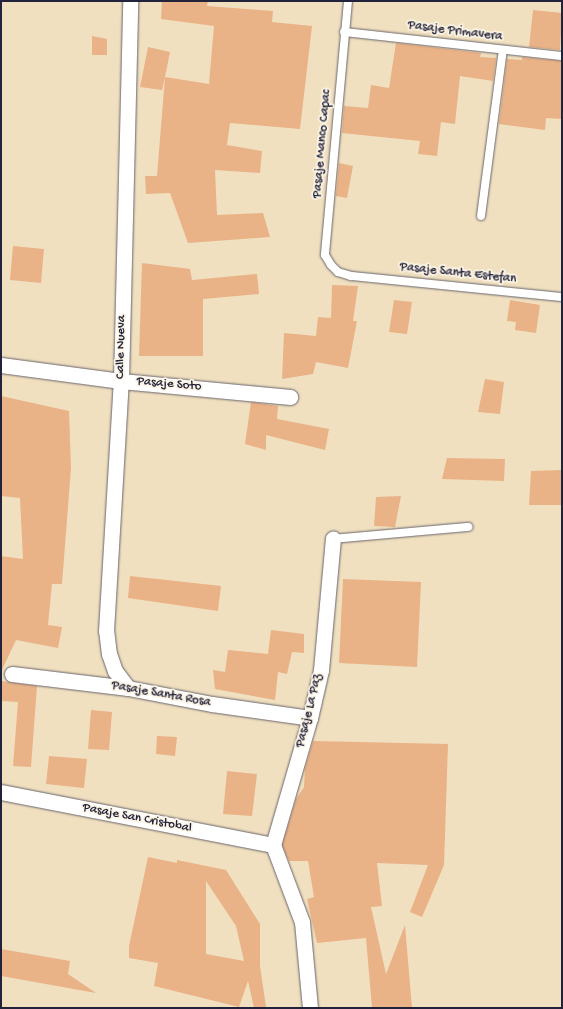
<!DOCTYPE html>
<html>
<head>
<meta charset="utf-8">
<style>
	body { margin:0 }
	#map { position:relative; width:563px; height:1009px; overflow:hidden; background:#f0e0c0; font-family:"Gochi Hand",sans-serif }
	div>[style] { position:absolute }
	.building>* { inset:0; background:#eab287 }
	.roads { filter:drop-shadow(0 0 1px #6a646a) drop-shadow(0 0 1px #6a646a) }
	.service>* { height:8px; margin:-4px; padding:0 4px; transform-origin:4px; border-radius:4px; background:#fff }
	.minor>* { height:15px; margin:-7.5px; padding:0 7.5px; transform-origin:7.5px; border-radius:7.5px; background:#fff }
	span { translate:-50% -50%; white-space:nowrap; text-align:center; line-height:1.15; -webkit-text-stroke:3.5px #fcf5e5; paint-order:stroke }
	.street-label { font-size:13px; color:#22223b }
	.frame { position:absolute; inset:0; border:2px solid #22223b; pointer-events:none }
</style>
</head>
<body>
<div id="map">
	<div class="building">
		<i style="clip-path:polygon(162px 1px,208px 1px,207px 6px,273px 11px,272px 22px,312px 26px,300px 129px,230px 123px,227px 145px,262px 151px,260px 173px,215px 170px,217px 215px,263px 213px,270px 237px,188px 243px,170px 193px,146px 194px,145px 176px,157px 176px,165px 77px,162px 90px,140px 87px,148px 47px,170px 52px,165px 77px,209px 84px,214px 26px,161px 19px)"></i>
		<i style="clip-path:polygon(533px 10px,562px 13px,560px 50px,529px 47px)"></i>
		<i style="clip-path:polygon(92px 36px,107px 39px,107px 55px,92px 55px)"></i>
		<i style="clip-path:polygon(396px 43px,481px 53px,480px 57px,496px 58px,493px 81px,460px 76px,455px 124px,441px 122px,437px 156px,418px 154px,420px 141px,342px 133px,344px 106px,368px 108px,371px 85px,389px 88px)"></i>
		<i style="clip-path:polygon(522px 57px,562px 61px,562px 119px,546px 118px,545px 130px,499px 124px,507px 59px,522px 60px)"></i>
		<i style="clip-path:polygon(339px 163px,353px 166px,347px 198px,336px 196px)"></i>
		<i style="clip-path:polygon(13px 246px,44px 249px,41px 283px,10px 280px)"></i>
		<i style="clip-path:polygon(142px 263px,190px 269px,192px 280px,257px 274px,259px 294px,203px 299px,203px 356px,139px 356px)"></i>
		<i style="clip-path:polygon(332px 285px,358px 286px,353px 321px,357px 321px,348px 368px,316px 362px,313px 374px,282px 379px,284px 333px,316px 336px,318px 317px,331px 318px)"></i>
		<i style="clip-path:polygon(394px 300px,412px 302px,407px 334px,389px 332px)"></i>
		<i style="clip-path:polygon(510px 300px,540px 305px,536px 333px,515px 330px,516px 322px,507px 321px)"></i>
		<i style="clip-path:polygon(485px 379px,504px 382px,500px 414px,478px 412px)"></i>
		<i style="clip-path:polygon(1px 396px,69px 411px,71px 468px,62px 584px,52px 584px,48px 625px,62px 627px,58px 648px,16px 640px,1px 672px,1px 556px,23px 559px,20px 498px,1px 496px)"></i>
		<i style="clip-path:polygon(251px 402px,278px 406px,277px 419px,329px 429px,325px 450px,266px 435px,266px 450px,245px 444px)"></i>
		<i style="clip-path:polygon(447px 458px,505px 459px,504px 481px,442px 479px)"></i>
		<i style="clip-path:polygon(562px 470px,562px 505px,529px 505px,531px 471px)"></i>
		<i style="clip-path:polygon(401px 496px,395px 527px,374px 526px,376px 497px)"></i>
		<i style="clip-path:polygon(130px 576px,221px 586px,218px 611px,128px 598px)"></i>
		<i style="clip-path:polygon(343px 579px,421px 582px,417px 667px,339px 663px)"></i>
		<i style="clip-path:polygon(271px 630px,304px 634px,304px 653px,292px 652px,287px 674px,278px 672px,275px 700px,215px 689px,213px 670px,225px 672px,228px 650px,268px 654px)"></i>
		<i style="clip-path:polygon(1px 681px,37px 686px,31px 767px,13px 766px,18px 702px,1px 701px)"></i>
		<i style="clip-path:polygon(91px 710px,112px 712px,109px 750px,88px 749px)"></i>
		<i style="clip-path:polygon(157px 736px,177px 737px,175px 756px,156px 754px)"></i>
		<i style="clip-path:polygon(313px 741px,448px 744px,444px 865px,422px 917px,410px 912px,428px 865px,377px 863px,382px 906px,371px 907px,386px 974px,405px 925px,412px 1008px,372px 1008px,366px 938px,317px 943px,307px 899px,314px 897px,308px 861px,289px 861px,282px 845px,296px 799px,304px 787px,305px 768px)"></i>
		<i style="clip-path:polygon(49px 756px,87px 759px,84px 788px,46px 784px)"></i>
		<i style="clip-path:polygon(227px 771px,257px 774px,252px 816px,223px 814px)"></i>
		<i style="clip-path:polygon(evenodd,148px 857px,177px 863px,177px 860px,226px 870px,260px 924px,260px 966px,266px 1007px,254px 1008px,248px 981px,239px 1007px,154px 986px,158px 963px,129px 958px,129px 946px,148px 857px,206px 881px,236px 926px,244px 961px,206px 954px,206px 881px)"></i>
		<i style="clip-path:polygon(1px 949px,70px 961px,68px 974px,96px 993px,1px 976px)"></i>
	</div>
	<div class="roads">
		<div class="service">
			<i style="left:348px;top:1px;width:255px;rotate:95.2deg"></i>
			<i style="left:325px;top:255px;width:12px;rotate:59deg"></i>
			<i style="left:331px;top:265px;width:10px;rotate:45deg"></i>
			<i style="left:338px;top:272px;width:14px;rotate:17deg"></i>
			<i style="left:351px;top:276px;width:212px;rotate:5.7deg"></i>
			<i style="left:344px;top:32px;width:219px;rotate:6.3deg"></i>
			<i style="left:481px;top:216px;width:167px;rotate:-82.5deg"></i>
			<i style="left:333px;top:539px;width:136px;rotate:-5.1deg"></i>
		</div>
		<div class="minor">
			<i style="left:1px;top:365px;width:121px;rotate:7.6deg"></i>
			<i style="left:121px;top:381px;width:170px;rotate:5.4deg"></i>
			<i style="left:12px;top:674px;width:117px;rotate:6.9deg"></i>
			<i style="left:128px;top:688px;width:86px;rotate:10.8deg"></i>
			<i style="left:212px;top:704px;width:99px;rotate:8.1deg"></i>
			<i style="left:128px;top:688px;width:21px;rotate:-127deg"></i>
			<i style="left:115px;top:671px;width:18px;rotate:-109deg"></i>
			<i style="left:109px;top:654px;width:23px;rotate:-97deg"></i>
			<i style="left:106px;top:631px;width:250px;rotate:-86.6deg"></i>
			<i style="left:121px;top:381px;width:380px;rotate:-88.6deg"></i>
			<i style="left:1px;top:792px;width:277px;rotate:11deg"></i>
			<i style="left:310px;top:1008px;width:86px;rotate:-95.3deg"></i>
			<i style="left:302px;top:922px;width:82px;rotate:-110.6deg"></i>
			<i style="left:273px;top:845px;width:132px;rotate:-73.8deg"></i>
			<i style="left:310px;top:718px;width:49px;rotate:-77.1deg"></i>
			<i style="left:321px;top:670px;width:132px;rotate:-84.8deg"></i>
		</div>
	</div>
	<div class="street-label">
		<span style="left:455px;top:32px;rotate:7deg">Pasaje Primavera</span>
		<span style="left:323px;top:144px;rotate:-85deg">Pasaje Manco Capac</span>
		<span style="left:458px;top:274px;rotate:6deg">Pasaje Santa Estefan</span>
		<span style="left:122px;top:347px;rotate:-89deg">Calle Nueva</span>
		<span style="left:169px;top:385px;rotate:5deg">Pasaje Soto</span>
		<span style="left:161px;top:695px;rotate:10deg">Pasaje Santa Rosa</span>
		<span style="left:310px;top:711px;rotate:-76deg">Pasaje La Paz</span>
		<span style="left:137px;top:819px;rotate:11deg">Pasaje San Cristobal</span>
	</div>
	<div class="frame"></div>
</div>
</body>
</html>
